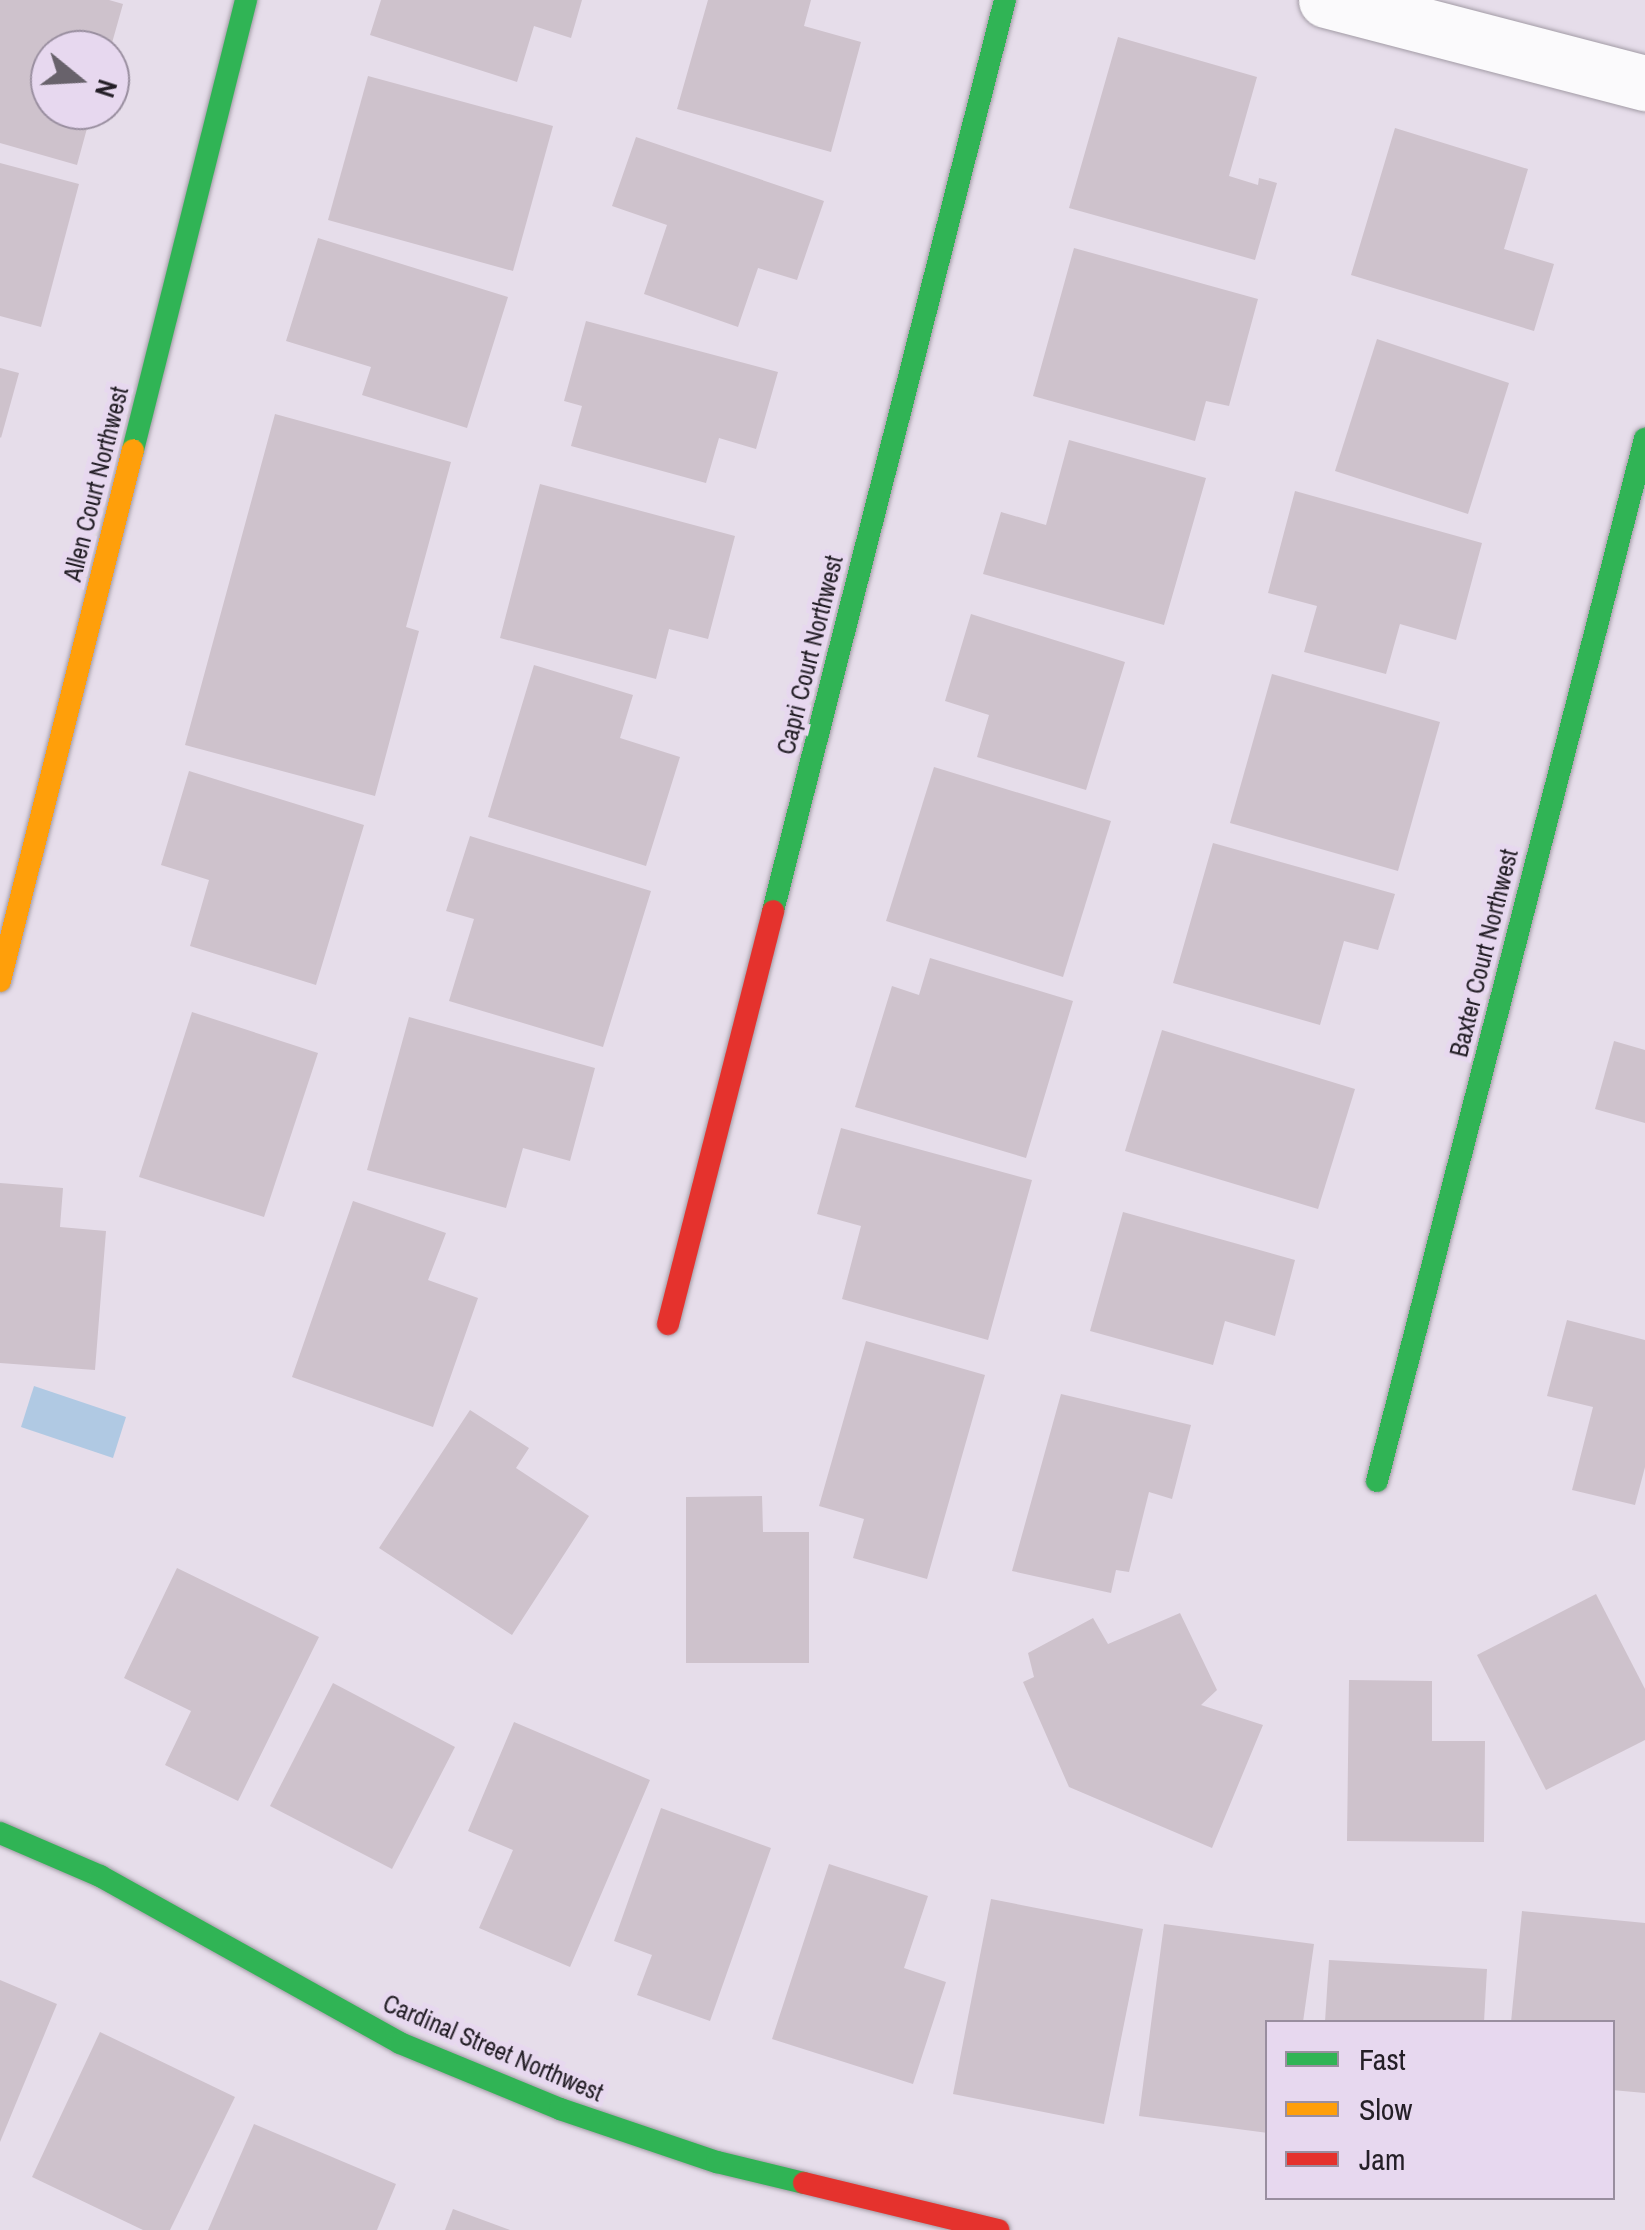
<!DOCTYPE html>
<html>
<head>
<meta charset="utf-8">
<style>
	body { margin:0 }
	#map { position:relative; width:1645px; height:2230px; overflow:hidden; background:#e6ddea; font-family:"Archivo Narrow",sans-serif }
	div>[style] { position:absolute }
	.water>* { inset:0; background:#b0c9e3 }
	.building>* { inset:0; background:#cec2cc }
	.roads { filter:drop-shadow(0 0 2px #a29ba5) drop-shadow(0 0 2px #a29ba5) }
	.street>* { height:55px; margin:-27.5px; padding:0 27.5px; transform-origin:27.5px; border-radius:27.5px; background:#fbfafc }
	.fast>* { height:22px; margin:-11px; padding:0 11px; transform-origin:11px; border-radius:11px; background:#30b455 }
	.slow>* { height:22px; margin:-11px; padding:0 11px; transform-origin:11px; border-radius:11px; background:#ff9f0a }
	.jam>* { height:22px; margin:-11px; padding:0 11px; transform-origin:11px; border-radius:11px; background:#e5322d }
	span { translate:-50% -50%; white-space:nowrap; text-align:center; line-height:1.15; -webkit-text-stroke:10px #e7d8ef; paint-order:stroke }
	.street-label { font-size:25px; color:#241f27 }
	.legend { position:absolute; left:1265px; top:2020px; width:350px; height:180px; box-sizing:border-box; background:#e7d8ef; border:2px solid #998e9f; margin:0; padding:12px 18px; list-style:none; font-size:30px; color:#241f27 }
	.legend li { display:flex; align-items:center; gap:20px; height:50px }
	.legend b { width:50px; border:2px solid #998e9f }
	.north { position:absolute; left:30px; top:30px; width:100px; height:100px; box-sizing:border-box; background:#e7d8ef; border:2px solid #998e9f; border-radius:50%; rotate:108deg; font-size:28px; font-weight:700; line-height:40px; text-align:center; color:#241f27 }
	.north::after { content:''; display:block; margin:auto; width:35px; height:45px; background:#68626b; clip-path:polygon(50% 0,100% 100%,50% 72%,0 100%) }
</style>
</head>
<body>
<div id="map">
	<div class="water">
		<i style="clip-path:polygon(34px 1386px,126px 1417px,113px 1458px,21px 1427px)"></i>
	</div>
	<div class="building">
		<i style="clip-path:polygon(0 0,109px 0,123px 4px,110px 50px,50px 50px,50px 110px,92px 110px,77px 165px,0 143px)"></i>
		<i style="clip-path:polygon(381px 0,582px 0,571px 38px,534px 26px,517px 82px,370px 35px)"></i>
		<i style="clip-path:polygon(708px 0,811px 0,804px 26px,861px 42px,831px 152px,677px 109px)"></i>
		<i style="clip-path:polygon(1118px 37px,1257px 77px,1229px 176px,1258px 185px,1259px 178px,1277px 183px,1255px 260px,1069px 208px)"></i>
		<i style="clip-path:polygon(368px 76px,553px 126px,513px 271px,328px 220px)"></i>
		<i style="clip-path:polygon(1395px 128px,1528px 169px,1504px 249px,1554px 264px,1534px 331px,1351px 275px)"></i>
		<i style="clip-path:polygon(636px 137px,824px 201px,797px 280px,758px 268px,738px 327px,644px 294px,667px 225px,612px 206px)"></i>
		<i style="clip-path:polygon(0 163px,79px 184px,41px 327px,0 316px)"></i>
		<i style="clip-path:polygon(318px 238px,508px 297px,467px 428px,362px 395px,371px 367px,286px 341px)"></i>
		<i style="clip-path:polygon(1074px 248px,1258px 299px,1229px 406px,1206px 401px,1195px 441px,1033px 396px)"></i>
		<i style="clip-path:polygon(586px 321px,778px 372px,756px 449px,719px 438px,706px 483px,571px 446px,582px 406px,564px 401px)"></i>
		<i style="clip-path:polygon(1377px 339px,1509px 383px,1468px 514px,1335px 471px)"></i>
		<i style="clip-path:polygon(0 368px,19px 373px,1px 438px,0 437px)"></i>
		<i style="clip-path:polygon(275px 414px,451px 462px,406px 627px,419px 631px,375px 796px,185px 745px)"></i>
		<i style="clip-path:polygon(1069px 440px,1206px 478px,1164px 625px,983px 574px,1001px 512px,1046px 525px)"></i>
		<i style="clip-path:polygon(540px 484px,735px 536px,708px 639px,669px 629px,656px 679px,500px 638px)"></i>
		<i style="clip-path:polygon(1295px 491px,1482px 543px,1456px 640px,1400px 624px,1386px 674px,1304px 652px,1317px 606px,1268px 593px)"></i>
		<i style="clip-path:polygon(971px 614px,1125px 662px,1086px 790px,977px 757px,989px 715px,945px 701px)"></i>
		<i style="clip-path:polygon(534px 665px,633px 695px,620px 738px,680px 757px,646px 866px,488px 817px)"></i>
		<i style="clip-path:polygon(1272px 674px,1440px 722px,1398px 871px,1230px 823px)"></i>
		<i style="clip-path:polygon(934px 767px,1111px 821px,1063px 977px,886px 921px)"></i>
		<i style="clip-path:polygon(189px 771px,364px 825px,316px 985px,190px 946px,209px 880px,161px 865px)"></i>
		<i style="clip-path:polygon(470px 836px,651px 891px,603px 1047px,449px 1001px,474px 919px,446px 911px)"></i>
		<i style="clip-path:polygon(1213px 843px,1395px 894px,1378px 950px,1344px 941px,1320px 1025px,1173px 983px)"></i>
		<i style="clip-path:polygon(930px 958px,1073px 1001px,1026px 1158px,855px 1107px,892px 986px,919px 995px)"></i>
		<i style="clip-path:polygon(192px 1012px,318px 1053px,264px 1217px,139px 1177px)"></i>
		<i style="clip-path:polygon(409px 1017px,595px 1068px,570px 1161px,523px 1148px,506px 1208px,367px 1170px)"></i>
		<i style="clip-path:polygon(1162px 1030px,1355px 1089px,1318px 1209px,1125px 1151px)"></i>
		<i style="clip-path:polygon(1614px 1041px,1645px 1050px,1645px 1123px,1595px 1109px)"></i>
		<i style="clip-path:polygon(841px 1128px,1032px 1180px,988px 1340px,842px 1299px,861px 1226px,817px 1214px)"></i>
		<i style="clip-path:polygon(0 1183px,63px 1188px,60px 1227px,106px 1231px,95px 1370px,0 1363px)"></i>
		<i style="clip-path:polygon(353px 1201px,446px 1233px,428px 1280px,478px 1298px,433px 1427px,292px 1377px)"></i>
		<i style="clip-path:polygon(1123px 1212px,1295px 1260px,1275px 1336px,1225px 1321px,1213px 1365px,1090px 1331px)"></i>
		<i style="clip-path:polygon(1567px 1320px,1645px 1340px,1645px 1467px,1635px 1505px,1572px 1490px,1593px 1407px,1547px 1396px)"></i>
		<i style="clip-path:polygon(866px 1341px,985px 1375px,927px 1579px,853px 1558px,864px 1519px,819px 1506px)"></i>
		<i style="clip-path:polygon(1061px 1394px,1191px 1425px,1172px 1499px,1149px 1492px,1129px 1572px,1116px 1570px,1111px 1593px,1012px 1571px)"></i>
		<i style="clip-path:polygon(470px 1410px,529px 1448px,516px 1468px,589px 1516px,512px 1635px,379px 1548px)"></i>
		<i style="clip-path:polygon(762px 1496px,763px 1532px,809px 1532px,809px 1663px,686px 1663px,686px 1497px)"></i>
		<i style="clip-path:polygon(177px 1568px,319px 1637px,238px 1801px,165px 1765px,191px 1711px,124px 1678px)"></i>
		<i style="clip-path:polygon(1596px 1594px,1645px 1689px,1645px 1740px,1546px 1790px,1477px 1655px)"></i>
		<i style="clip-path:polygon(1180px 1613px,1217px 1690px,1201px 1705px,1263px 1725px,1212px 1848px,1069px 1787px,1023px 1682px,1034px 1677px,1028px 1653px,1093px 1618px,1108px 1644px)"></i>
		<i style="clip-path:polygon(1349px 1680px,1432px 1681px,1432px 1741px,1485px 1741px,1484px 1842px,1347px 1841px)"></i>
		<i style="clip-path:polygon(333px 1683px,455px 1747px,392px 1869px,270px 1806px)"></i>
		<i style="clip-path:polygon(514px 1722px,650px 1780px,570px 1967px,479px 1928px,513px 1850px,468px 1831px)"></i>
		<i style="clip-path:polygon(661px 1808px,771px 1848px,710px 2021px,637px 1995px,652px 1955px,614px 1941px)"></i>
		<i style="clip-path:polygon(829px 1864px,928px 1896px,904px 1968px,946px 1982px,913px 2084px,772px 2039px)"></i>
		<i style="clip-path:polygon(991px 1899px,1143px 1929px,1104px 2124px,953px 2094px)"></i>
		<i style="clip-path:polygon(1522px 1911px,1645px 1923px,1645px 2093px,1612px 2090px,1612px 2022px,1511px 2022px)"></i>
		<i style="clip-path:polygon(1164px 1924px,1314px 1944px,1303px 2022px,1268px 2022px,1268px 2133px,1139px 2116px)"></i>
		<i style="clip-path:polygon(1329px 1960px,1487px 1969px,1484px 2022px,1325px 2022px)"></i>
		<i style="clip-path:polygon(0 1980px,57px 2004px,0 2142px)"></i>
		<i style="clip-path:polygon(100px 2032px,235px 2097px,170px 2230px,143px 2230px,32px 2177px)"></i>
		<i style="clip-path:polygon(254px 2124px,396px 2184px,377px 2230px,208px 2230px)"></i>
		<i style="clip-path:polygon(453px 2209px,510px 2230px,445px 2230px)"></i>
	</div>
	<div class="roads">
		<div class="street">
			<i style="left:1326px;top:0;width:330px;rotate:14.6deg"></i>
		</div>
		<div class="fast">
			<i style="left:133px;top:450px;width:464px;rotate:-75.9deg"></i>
			<i style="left:773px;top:911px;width:940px;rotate:-75.71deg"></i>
			<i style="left:1377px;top:1481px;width:1076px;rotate:-75.58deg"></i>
			<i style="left:0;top:1833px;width:109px;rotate:23.3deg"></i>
			<i style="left:100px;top:1876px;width:343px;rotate:29.1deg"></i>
			<i style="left:400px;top:2043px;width:173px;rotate:22.4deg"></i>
			<i style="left:560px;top:2109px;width:166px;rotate:18.7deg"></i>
			<i style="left:717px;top:2162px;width:89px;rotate:13.6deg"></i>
		</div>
		<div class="slow">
			<i style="left:0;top:981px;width:547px;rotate:-75.94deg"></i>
		</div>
		<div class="jam">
			<i style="left:668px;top:1324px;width:426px;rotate:-75.7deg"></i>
			<i style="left:804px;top:2183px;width:200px;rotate:13.6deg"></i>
		</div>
	</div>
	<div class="street-label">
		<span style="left:96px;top:484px;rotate:-76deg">Allen Court Northwest</span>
		<span style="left:810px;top:655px;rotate:-76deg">Capri Court Northwest</span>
		<span style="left:1484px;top:953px;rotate:-76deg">Baxter Court Northwest</span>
		<span style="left:493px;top:2048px;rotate:23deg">Cardinal Street Northwest</span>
	</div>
	<ul class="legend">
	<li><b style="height:12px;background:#30b455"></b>Fast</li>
	<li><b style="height:12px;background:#ff9f0a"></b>Slow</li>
	<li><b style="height:12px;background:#e5322d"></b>Jam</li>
	</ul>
	<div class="north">N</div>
</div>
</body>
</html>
